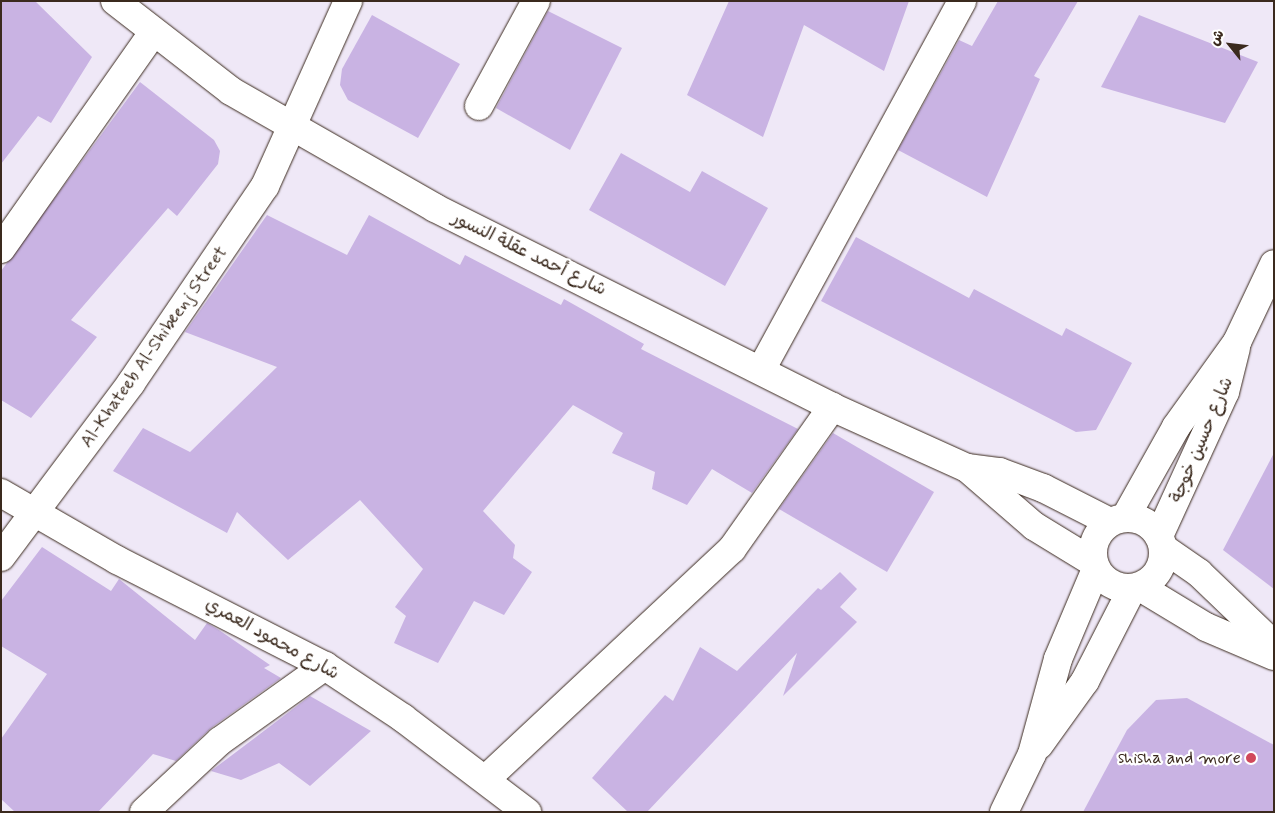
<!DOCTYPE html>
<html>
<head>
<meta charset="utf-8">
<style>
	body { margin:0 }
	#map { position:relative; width:1275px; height:813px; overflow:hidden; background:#efe8f7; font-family:Mynerve,"Playpen Sans Arabic",sans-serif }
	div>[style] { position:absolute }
	.building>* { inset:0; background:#c9b3e3 }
	.roads { filter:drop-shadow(0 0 1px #3b2a1e) drop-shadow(0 0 1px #3b2a1e) }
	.minor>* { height:28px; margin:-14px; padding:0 14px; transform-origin:14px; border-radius:14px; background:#fff }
	.minor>.ring { margin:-14px; padding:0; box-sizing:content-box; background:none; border:28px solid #fff; border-radius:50% }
	.dots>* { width:14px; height:14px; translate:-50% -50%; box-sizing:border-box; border:2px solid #fff; border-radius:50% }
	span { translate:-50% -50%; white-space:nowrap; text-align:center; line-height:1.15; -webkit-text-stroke:4.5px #fff; paint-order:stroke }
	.street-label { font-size:18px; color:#3b2a1e }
	.poi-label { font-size:18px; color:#3b2a1e }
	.right { translate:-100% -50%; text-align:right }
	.frame { position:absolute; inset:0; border:2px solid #3b2a1e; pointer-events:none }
	.north { position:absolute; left:1205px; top:20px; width:50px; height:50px; -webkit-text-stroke:4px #fff; paint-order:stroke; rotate:299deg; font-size:14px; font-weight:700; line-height:20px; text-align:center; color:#3b2a1e }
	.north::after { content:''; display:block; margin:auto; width:18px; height:22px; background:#3b2a1e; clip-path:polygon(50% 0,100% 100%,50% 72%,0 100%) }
</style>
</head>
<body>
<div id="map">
	<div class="building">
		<i style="clip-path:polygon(1px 1px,35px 1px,92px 57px,51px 123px,38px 116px,1px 164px)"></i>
		<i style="clip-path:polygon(729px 1px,909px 1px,884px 71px,804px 25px,763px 137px,687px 95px)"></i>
		<i style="clip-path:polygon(998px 1px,1078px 1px,1034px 76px,1040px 79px,987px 197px,898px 150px,959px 40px,972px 46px)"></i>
		<i style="clip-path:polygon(548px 11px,622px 48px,570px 150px,496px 108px)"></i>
		<i style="clip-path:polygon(372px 15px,460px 64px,418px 138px,348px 100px,340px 85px,342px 69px)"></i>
		<i style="clip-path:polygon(1139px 15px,1258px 62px,1225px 123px,1101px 87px)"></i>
		<i style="clip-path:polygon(140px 82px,214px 140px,220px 151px,218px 164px,177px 216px,168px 208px,71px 320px,97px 337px,31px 418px,1px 400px,1px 271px)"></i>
		<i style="clip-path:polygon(621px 153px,690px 192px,702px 171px,768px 208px,725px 286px,589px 210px)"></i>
		<i style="clip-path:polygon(267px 215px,347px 255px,369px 215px,460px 265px,465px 255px,561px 305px,564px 299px,644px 344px,641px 349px,798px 429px,752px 493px,712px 469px,687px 505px,652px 489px,655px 472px,612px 453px,623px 433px,573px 405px,483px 511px,515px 545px,513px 558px,532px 572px,504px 615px,474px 601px,438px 663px,394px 643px,406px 616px,395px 607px,423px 569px,360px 500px,288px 560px,237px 512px,227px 533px,113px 471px,143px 428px,190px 452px,277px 367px,185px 332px)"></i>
		<i style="clip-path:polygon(856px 237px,969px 298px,974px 289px,1062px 336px,1066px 328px,1132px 363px,1096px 430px,1076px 432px,821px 301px)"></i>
		<i style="clip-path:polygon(833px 433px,934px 492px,887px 572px,779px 509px)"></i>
		<i style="clip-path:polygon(1274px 453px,1274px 589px,1223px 550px)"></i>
		<i style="clip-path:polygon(42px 547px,111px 591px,119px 579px,195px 640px,207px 623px,219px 630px,270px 665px,264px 668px,281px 678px,211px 728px,176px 761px,153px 754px,98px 812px,15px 812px,1px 799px,1px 739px,47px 674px,1px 646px,1px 601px)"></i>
		<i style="clip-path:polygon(840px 572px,857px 589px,840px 607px,857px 622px,783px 696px,797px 653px,647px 812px,628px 812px,592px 778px,665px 695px,673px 701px,700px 647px,737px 671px,818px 588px,821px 590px)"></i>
		<i style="clip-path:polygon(310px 696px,371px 731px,310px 786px,279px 763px,241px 780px,211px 771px)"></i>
		<i style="clip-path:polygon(1187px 698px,1274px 745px,1274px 812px,1083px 812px,1127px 730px,1156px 700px)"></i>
	</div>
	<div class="roads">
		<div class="minor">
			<i style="left:115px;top:1px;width:147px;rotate:37.8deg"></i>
			<i style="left:231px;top:91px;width:235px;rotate:29.8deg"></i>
			<i style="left:435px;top:208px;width:444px;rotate:26.6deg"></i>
			<i style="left:832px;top:407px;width:148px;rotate:24.3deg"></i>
			<i style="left:967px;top:468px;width:33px;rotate:7deg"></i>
			<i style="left:1000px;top:472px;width:46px;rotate:20.4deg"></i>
			<i style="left:1043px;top:488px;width:75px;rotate:26.9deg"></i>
			<i style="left:479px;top:106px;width:119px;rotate:-61.5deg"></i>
			<i style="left:1px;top:249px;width:264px;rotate:-54.9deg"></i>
			<i style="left:761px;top:370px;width:420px;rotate:-61.4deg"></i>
			<i style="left:967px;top:468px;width:89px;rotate:40.9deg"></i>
			<i style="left:1034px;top:526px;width:69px;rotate:31.4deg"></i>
			<i style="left:1px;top:493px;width:134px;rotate:30deg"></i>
			<i style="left:117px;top:560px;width:233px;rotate:27deg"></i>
			<i style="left:325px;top:666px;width:94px;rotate:33.7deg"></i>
			<i style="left:403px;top:718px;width:156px;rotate:37.2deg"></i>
			<i class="ring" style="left:1093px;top:518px;width:42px;height:42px"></i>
			<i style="left:1125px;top:518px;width:104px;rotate:-60.7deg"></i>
			<i style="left:1176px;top:427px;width:105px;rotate:-54.3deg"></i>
			<i style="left:1237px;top:342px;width:86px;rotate:-64.6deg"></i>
			<i style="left:1159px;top:536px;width:158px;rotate:-65.4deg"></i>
			<i style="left:1225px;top:392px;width:45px;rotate:-76deg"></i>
			<i style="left:1163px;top:548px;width:44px;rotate:34.8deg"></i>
			<i style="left:1199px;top:573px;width:104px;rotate:43.8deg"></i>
			<i style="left:1px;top:557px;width:217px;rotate:-53.2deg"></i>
			<i style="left:131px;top:383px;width:238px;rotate:-55.8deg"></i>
			<i style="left:265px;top:186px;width:203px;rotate:-65.8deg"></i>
			<i style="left:1140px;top:587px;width:77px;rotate:31.2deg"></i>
			<i style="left:1206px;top:627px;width:74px;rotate:23.1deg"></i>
			<i style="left:1039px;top:745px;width:79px;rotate:-54.3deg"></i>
			<i style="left:1085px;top:681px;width:103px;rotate:-62.9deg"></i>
			<i style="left:486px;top:779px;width:337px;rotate:-43.1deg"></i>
			<i style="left:732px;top:549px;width:174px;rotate:-54.8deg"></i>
			<i style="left:144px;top:812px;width:104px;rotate:-43.1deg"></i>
			<i style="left:220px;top:741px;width:129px;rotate:-35.5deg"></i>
			<i style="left:1004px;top:812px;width:64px;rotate:-64.2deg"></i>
			<i style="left:1032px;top:754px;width:98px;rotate:-74.7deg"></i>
			<i style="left:1058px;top:659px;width:98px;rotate:-67.1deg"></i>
		</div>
	</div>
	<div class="dots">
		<i style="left:1251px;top:758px;background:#d1495b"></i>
	</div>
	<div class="street-label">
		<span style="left:529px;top:254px;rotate:26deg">شارع أحمد عقلة النسور</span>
		<span style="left:154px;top:347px;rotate:-55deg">Al-Khateeb Al-Shibeenj Street</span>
		<span style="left:1202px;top:440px;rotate:-67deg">شارع حسين خوجة</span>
		<span style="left:272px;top:639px;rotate:29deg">شارع محمود العمري</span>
	</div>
	<div class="poi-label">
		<span class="right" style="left:1241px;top:758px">shisha and more</span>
	</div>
	<div class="frame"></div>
	<div class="north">ش</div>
</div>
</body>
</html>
